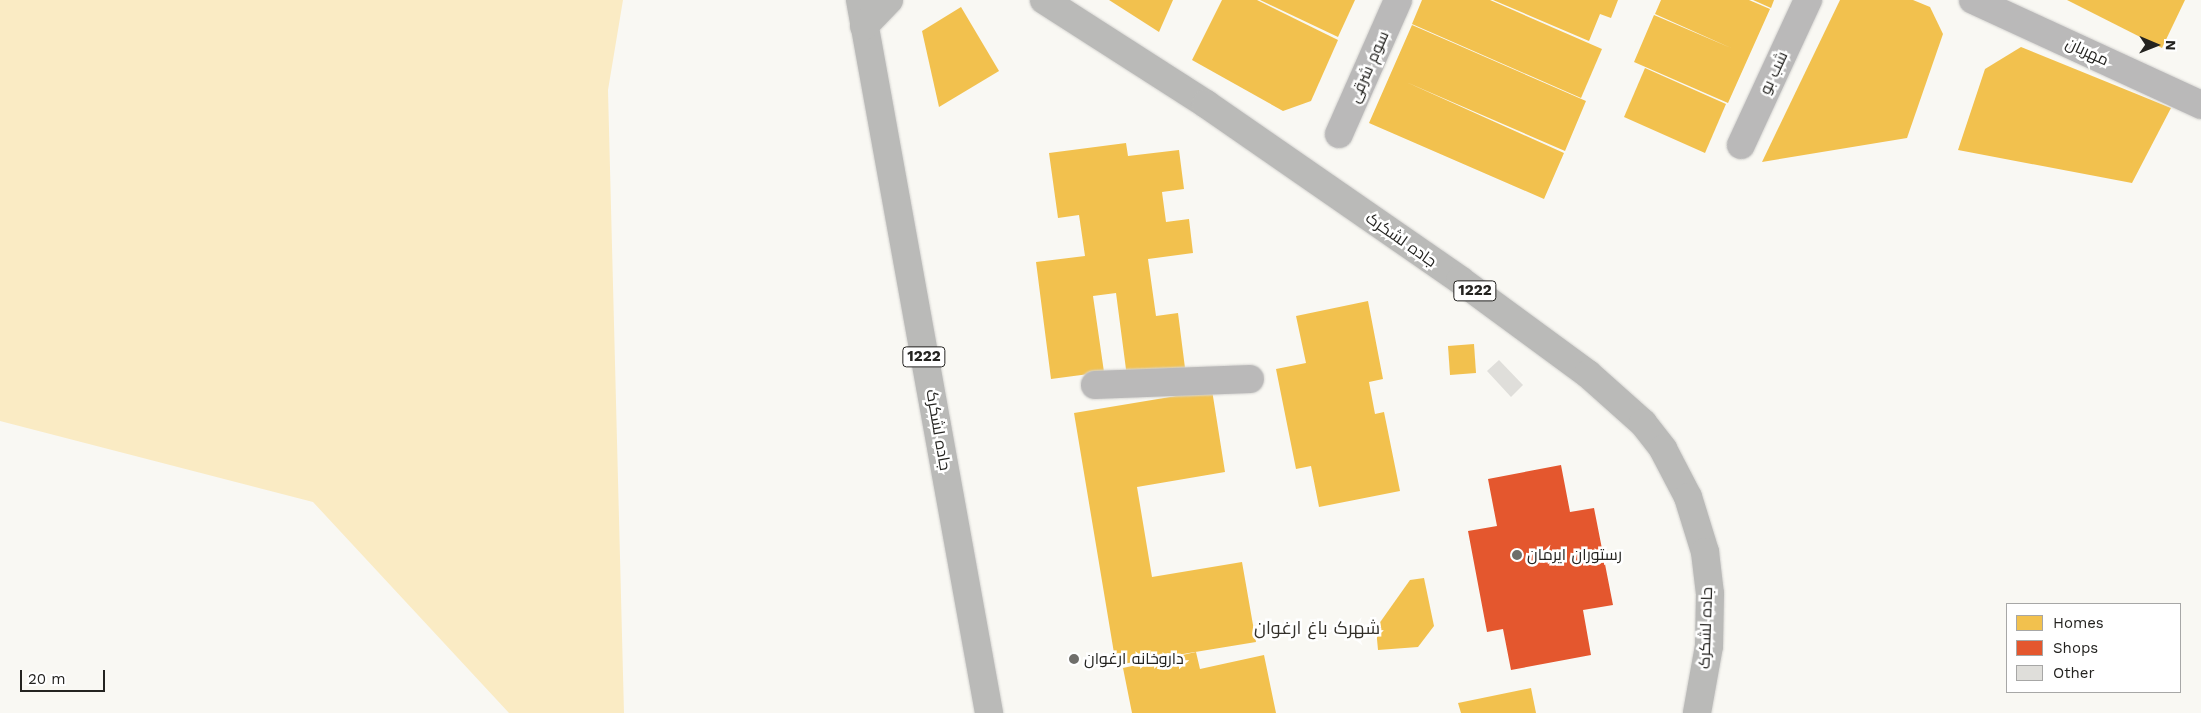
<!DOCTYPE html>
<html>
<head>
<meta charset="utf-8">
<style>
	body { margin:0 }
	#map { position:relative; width:2201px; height:713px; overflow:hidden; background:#f9f8f3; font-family:"Work Sans",Cairo,sans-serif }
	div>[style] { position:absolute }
	.green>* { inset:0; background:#faebc4 }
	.homes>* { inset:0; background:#f2c14e }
	.shops>* { inset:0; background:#e4572e }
	.building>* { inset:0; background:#dfdeda }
	.roads { filter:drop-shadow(0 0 1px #d6d5d2) drop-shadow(0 0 1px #d6d5d2) }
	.minor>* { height:28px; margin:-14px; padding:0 14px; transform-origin:14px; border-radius:14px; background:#bab9b9 }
	.trunk>* { height:28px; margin:-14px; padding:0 14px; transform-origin:14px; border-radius:14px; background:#babab8 }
	.dots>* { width:14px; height:14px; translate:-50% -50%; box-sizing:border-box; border:2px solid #fff; border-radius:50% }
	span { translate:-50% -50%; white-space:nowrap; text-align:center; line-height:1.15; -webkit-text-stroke:5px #fff; paint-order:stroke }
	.shield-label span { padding:1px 4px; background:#fff; border:1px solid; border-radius:4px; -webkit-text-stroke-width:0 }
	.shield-label { font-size:15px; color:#242320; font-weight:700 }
	.street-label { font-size:16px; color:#242320 }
	.poi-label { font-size:16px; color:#242320 }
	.left { translate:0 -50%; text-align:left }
	.neighbourhood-label { font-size:18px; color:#33302a }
	.legend { position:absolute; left:2006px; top:603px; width:175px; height:90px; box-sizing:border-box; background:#fff; border:1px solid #a7a7a6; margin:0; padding:6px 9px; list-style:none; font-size:15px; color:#242320 }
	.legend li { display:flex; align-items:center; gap:10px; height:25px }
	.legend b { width:25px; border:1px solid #a7a7a6 }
	.north { position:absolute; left:2131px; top:20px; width:50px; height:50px; -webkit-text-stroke:4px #fff; paint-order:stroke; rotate:91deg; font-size:14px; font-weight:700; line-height:20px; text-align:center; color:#242320 }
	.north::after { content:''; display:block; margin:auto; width:18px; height:22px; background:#242320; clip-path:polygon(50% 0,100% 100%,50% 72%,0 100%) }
	.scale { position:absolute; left:20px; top:670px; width:85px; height:22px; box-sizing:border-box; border:2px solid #242320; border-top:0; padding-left:6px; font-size:15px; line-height:18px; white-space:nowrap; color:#242320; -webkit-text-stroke:4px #fff; paint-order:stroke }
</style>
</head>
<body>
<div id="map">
	<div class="green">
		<i style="clip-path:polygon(0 0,623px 0,608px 90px,624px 713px,509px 713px,313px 502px,0 421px)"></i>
	</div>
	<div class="homes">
		<i style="clip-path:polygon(1109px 0,1173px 0,1159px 32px)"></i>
		<i style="clip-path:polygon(1222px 0,1257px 0,1338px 40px,1311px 101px,1283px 111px,1192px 60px)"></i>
		<i style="clip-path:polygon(1260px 0,1355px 0,1338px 37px)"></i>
		<i style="clip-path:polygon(1422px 0,1490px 0,1602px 49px,1581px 98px,1412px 24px)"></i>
		<i style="clip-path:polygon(1493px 0,1618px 0,1611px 18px,1600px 14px,1589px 41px)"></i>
		<i style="clip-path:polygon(1661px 0,1749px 0,1770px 9px,1728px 103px,1634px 62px,1654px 15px,1731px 48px,1655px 14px)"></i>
		<i style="clip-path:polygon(1753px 0,1774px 0,1771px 8px)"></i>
		<i style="clip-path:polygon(1840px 0,1913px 0,1930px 7px,1943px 34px,1907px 138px,1762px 162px)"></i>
		<i style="clip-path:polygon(2067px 0,2185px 0,2162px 48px)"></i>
		<i style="clip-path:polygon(961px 7px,999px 71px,939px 107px,922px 31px)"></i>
		<i style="clip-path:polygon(1412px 25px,1586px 101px,1565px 151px,1406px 82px,1564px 153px,1544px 199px,1369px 123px)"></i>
		<i style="clip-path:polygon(2021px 47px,2171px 108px,2132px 183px,1958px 150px,1985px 69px)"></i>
		<i style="clip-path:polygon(1645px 68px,1726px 104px,1705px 153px,1624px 117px)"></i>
		<i style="clip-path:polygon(1126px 143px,1128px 156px,1179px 150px,1184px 189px,1162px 192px,1166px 222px,1189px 219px,1193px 253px,1148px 259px,1156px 316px,1178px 313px,1185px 368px,1127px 377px,1116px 293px,1093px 296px,1104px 372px,1051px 379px,1036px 262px,1085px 256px,1079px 215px,1058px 218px,1049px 153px)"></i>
		<i style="clip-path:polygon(1368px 301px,1383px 379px,1369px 382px,1375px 414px,1384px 412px,1400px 491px,1319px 507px,1311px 466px,1296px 469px,1276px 369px,1306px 363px,1296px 316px)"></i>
		<i style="clip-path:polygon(1474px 344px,1476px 373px,1450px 375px,1448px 346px)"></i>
		<i style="clip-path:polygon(1212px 390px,1225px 472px,1137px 487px,1152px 577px,1242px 562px,1256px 642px,1116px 665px,1074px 413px)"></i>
		<i style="clip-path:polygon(1424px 578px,1434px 626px,1418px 647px,1378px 650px,1376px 628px,1410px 580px)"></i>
		<i style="clip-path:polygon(1196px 652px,1200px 669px,1264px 655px,1276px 713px,1132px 713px,1123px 668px)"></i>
		<i style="clip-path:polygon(1531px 688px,1536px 713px,1461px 713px,1458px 703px)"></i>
	</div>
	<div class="shops">
		<i style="clip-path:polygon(1561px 465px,1570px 512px,1594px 508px,1613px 605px,1583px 610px,1591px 655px,1511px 670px,1503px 629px,1487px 632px,1468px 531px,1497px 526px,1488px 479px)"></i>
	</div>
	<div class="building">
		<i style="clip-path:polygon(1499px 360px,1523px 385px,1511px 397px,1487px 371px)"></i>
	</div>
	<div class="roads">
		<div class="minor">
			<i style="left:1973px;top:0;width:251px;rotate:24.7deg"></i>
			<i style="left:1339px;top:134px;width:146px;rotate:-66.2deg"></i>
			<i style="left:1741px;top:145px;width:160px;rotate:-65.2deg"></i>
			<i style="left:1095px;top:385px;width:155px;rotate:-2.2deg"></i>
		</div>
		<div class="trunk">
			<i style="left:860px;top:0;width:725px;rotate:79.74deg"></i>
			<i style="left:1044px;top:0;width:193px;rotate:32.7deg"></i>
			<i style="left:1206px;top:104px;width:309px;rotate:34.7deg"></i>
			<i style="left:1460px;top:280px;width:159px;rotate:36.3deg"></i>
			<i style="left:1588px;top:374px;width:74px;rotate:41.7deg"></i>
			<i style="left:1643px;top:423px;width:33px;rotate:52deg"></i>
			<i style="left:1663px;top:449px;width:54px;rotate:62.5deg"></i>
			<i style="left:1688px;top:497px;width:58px;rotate:72.8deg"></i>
			<i style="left:1705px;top:552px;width:42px;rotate:83.2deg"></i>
			<i style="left:1710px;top:594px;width:52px;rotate:91.1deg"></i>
			<i style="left:1709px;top:646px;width:68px;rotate:100.2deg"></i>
			<i style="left:864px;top:26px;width:36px;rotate:-46deg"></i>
		</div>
	</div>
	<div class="dots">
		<i style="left:1517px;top:555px;background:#6f6e6a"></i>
		<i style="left:1074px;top:659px;background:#6f6e6a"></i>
	</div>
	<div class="shield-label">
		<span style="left:1475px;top:291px">1222</span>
		<span style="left:924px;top:357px">1222</span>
	</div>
	<div class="street-label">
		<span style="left:2087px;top:52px;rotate:25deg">مهربان</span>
		<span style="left:1369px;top:67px;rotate:-66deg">سوم شرقی</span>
		<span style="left:1774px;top:73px;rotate:-65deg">شب بو</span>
		<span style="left:1401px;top:240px;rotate:35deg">جاده لشکرک</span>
		<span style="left:938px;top:430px;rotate:80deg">جاده لشکرک</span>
		<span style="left:1706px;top:628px;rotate:-88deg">جاده لشکرک</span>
	</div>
	<div class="poi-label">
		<span class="left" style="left:1527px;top:555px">رستوران ايرمان</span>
		<span class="left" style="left:1084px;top:659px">داروخانه ارغوان</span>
	</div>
	<div class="neighbourhood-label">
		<span style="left:1317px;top:628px">شهرک باغ ارغوان</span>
	</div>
	<ul class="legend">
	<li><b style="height:14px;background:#f2c14e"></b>Homes</li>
	<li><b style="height:14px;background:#e4572e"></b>Shops</li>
	<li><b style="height:14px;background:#dfdeda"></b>Other</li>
	</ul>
	<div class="north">N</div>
	<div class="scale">20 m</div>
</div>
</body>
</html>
